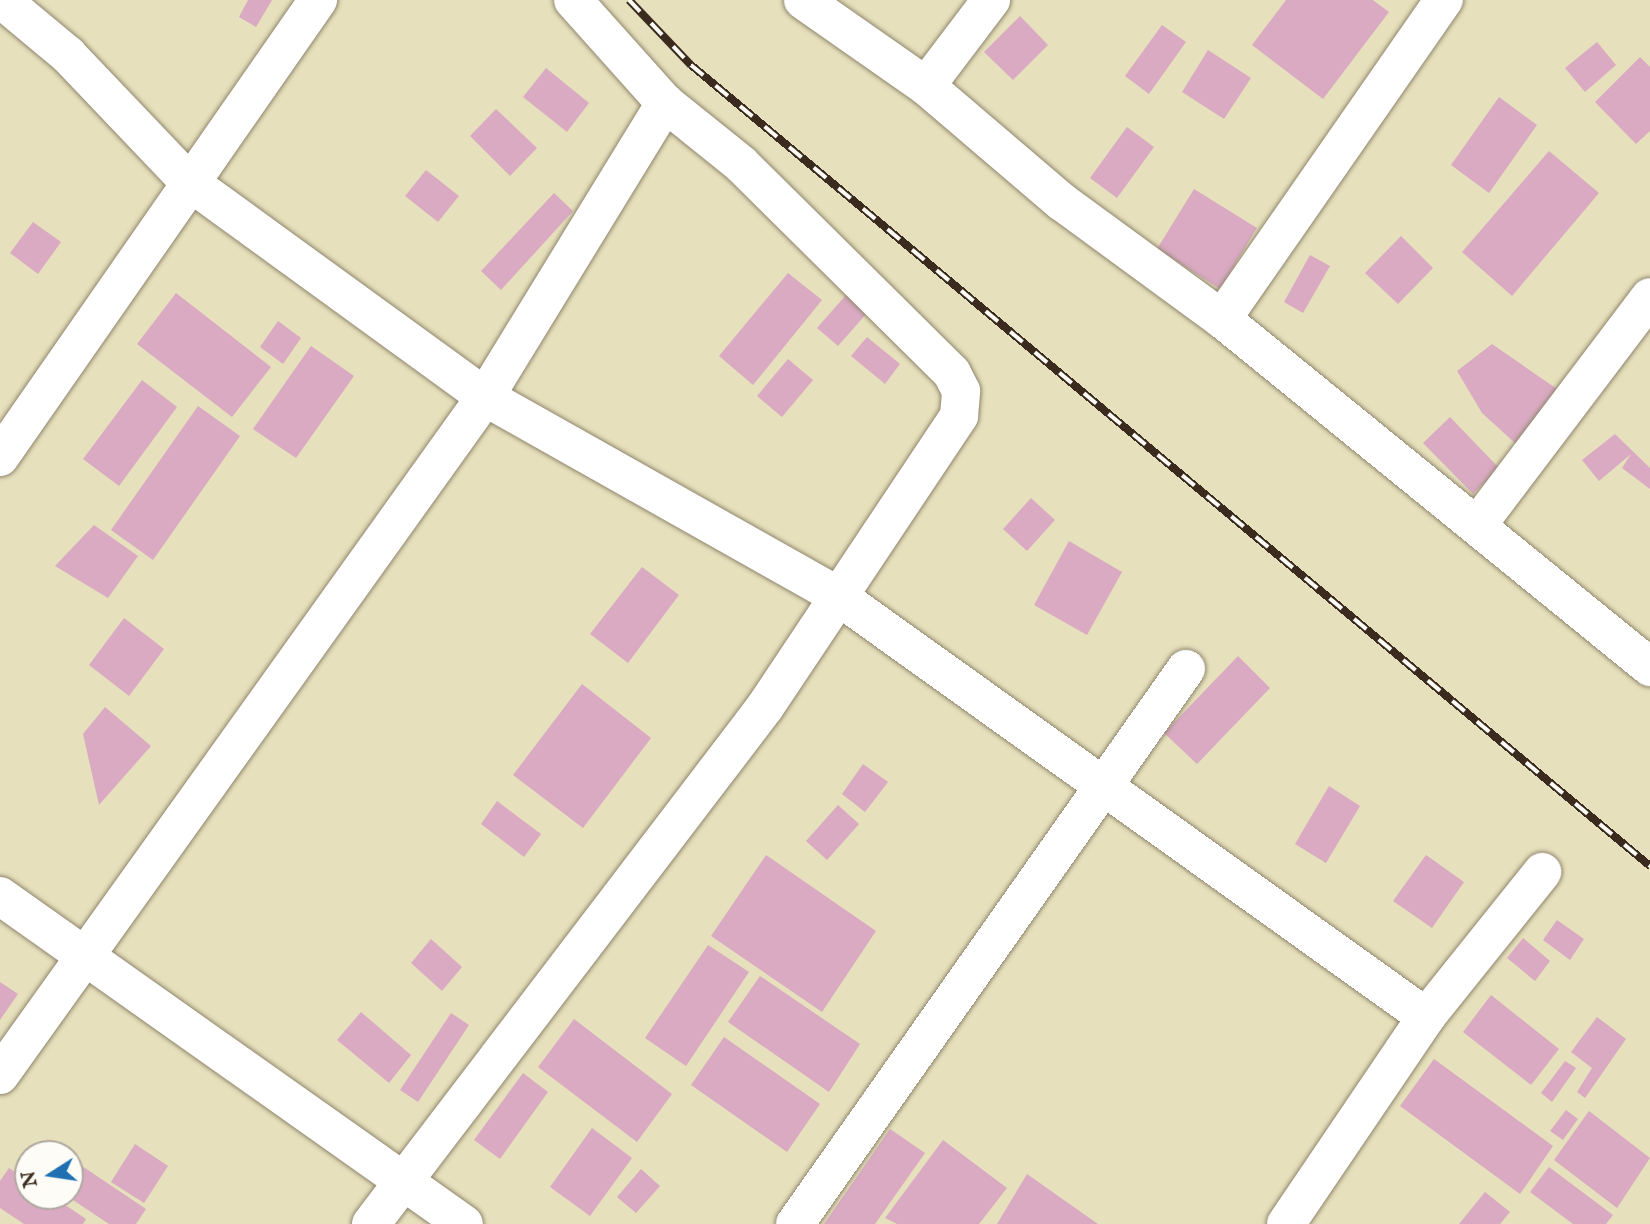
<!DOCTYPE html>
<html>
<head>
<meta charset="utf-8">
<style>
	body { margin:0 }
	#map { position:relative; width:1650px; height:1224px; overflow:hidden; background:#e6e0bc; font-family:"IM FELL English",serif }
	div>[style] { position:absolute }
	.building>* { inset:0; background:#d9aac2 }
	.roads { filter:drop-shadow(0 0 2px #90856d) drop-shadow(0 0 2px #90856d) }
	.minor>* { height:38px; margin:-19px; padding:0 19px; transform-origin:19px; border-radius:19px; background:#fff }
	.rail>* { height:8px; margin-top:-4px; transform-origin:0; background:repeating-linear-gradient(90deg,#fdfcf7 0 16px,#3b2a1e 0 32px); box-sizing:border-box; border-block:2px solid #3b2a1e }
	span { translate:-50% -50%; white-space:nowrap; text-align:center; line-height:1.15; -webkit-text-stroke:5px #fdfcf7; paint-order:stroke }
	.north { position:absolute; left:14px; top:1140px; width:70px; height:70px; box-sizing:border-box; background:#fdfcf7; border:2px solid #afa8a0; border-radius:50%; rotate:258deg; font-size:19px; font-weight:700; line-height:28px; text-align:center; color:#3b2a1e }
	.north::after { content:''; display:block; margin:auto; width:24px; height:32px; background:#1f6fb2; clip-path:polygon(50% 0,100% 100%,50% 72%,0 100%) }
</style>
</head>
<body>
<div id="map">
	<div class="building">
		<i style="clip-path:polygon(248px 0,272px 0,256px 27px,239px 17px)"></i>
		<i style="clip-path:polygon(1286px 0,1373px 0,1389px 12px,1323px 99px,1252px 45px)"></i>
		<i style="clip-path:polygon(1020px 16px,1048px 45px,1013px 80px,984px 52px)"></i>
		<i style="clip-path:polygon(1162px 25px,1186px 42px,1149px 94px,1125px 76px)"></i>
		<i style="clip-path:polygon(1597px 42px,1616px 65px,1585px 92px,1565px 68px)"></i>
		<i style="clip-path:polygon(1208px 50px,1251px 78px,1224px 119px,1182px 92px)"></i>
		<i style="clip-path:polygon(1640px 57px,1650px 67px,1650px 131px,1636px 144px,1595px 102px)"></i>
		<i style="clip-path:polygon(546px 68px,589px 103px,567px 132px,523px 97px)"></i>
		<i style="clip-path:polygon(1499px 97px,1537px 125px,1489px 193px,1451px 165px)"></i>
		<i style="clip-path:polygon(496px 109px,537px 148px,510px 176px,470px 136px)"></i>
		<i style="clip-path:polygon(1127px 127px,1154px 147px,1117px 198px,1090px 178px)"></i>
		<i style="clip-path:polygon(1549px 151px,1599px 193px,1512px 296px,1462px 252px)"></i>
		<i style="clip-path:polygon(426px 170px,459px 196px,438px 222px,405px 196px)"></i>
		<i style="clip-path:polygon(1194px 189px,1257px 228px,1220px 289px,1157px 249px)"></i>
		<i style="clip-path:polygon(554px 193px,573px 211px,501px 290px,481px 271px)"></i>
		<i style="clip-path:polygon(33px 222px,61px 242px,38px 274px,10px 253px)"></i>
		<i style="clip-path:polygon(1401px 236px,1433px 268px,1398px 304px,1365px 273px)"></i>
		<i style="clip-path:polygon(1310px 255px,1330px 266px,1303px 313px,1284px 302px)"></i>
		<i style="clip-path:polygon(788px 273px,822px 300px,753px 385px,719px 356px)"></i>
		<i style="clip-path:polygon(853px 287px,874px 305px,838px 346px,817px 328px)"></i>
		<i style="clip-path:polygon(176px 293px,271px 367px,232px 417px,137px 344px)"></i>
		<i style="clip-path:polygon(278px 321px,301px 338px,283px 364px,260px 347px)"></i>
		<i style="clip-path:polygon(867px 337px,900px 364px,885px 384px,851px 356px)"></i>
		<i style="clip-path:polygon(1492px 344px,1557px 389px,1516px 444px,1482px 413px,1457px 371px)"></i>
		<i style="clip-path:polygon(311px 346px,354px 376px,296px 458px,253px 429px)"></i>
		<i style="clip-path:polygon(788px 359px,813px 380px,782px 417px,757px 396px)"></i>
		<i style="clip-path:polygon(142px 380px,177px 407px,119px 486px,83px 459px)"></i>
		<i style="clip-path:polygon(198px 406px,240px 436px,153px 560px,111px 530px)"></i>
		<i style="clip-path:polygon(1450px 417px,1499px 468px,1473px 494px,1423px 443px)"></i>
		<i style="clip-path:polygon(1615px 434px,1650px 468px,1650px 489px,1622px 468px,1631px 454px,1599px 481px,1582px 460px)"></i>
		<i style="clip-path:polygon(1031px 498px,1055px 520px,1027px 551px,1003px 529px)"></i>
		<i style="clip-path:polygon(94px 525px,138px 556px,108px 598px,55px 566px)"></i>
		<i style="clip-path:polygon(1069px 541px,1122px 572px,1087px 635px,1034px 605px)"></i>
		<i style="clip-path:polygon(642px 567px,679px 595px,628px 663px,590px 634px)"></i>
		<i style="clip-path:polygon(124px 618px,164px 649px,129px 696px,89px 665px)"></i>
		<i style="clip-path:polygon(1238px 656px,1270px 688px,1197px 764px,1164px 733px)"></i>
		<i style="clip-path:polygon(582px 684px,651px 738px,583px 828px,513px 775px)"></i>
		<i style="clip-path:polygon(105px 707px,151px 746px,99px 805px,83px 734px)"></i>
		<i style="clip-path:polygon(863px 764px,888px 782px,865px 812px,842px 794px)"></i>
		<i style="clip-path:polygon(1329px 786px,1360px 806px,1326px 863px,1295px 844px)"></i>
		<i style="clip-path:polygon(497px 801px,541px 834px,524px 857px,481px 824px)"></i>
		<i style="clip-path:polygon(838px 805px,859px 824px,827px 860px,806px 841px)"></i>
		<i style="clip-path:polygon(766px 855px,876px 931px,822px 1012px,711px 936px)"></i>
		<i style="clip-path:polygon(1426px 855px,1464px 882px,1432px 928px,1393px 901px)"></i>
		<i style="clip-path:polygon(1557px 920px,1584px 939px,1570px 960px,1543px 940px)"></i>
		<i style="clip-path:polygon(1523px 938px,1550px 961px,1535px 981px,1507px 958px)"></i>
		<i style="clip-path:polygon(431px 939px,462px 967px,442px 991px,411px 963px)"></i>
		<i style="clip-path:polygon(708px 945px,749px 972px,686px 1066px,645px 1038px)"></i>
		<i style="clip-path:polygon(760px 976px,860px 1044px,829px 1092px,728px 1022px)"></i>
		<i style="clip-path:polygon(0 982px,18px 994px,0 1020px)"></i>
		<i style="clip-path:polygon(1491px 995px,1559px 1049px,1531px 1085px,1463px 1032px)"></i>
		<i style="clip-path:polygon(361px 1012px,411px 1055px,389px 1083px,337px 1040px)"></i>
		<i style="clip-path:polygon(451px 1013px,469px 1025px,418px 1102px,400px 1090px)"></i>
		<i style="clip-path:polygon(1597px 1017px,1626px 1039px,1585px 1098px,1577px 1092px,1592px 1068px,1571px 1052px)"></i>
		<i style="clip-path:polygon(574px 1019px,672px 1094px,637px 1142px,538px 1067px)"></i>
		<i style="clip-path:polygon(724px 1037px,820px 1104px,787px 1152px,691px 1085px)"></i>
		<i style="clip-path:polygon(1434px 1059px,1553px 1146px,1520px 1194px,1400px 1106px)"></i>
		<i style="clip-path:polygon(1565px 1061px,1576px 1068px,1552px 1102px,1541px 1093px)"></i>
		<i style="clip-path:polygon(523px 1073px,548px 1092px,500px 1159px,474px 1140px)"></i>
		<i style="clip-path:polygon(1566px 1110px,1578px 1119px,1563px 1140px,1550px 1131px)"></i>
		<i style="clip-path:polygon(1589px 1111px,1650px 1158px,1617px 1208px,1554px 1160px)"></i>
		<i style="clip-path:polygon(592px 1128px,632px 1158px,590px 1216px,550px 1187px)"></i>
		<i style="clip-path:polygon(890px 1129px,925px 1153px,875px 1224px,824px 1224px)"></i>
		<i style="clip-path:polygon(943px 1140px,1007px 1188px,979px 1224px,897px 1224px,885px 1218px)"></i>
		<i style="clip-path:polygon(135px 1144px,168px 1166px,144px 1203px,111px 1182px)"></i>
		<i style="clip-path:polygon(70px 1158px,146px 1209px,136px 1224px,109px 1224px,67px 1196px)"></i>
		<i style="clip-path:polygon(1549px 1167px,1613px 1215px,1606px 1224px,1573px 1224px,1530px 1192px)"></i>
		<i style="clip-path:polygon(9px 1168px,28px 1180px,28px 1196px,52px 1196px,86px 1219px,83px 1224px,24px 1224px,0 1208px,0 1181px)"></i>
		<i style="clip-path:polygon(641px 1169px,660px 1186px,636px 1213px,617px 1197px)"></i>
		<i style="clip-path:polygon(1027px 1174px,1098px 1224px,997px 1224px)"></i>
		<i style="clip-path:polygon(1485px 1192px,1510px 1212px,1500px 1224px,1459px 1224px)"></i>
	</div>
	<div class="roads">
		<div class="minor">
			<i style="left:2px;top:0;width:86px;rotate:39.8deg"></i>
			<i style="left:68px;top:55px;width:174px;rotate:46.4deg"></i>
			<i style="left:188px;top:181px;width:367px;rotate:36deg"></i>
			<i style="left:485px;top:397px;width:402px;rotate:29.4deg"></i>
			<i style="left:835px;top:594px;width:727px;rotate:35.59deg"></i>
			<i style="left:803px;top:0;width:150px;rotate:35deg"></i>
			<i style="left:926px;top:86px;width:179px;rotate:40.5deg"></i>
			<i style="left:1062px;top:202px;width:198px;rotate:36.2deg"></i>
			<i style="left:1222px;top:319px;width:552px;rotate:39.11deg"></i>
			<i style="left:926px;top:86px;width:108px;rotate:-52.9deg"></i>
			<i style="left:1222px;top:319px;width:389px;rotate:-55.2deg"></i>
			<i style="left:0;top:457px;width:557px;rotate:-55.17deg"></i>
			<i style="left:1479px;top:523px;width:283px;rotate:-52.9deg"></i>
			<i style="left:0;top:896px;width:568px;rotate:35.26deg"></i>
			<i style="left:0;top:1075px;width:834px;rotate:-54.42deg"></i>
			<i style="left:485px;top:397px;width:345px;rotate:-58.5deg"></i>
			<i style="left:371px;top:1224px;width:650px;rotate:-52.69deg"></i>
			<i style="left:765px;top:707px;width:350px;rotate:-56.3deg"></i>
			<i style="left:959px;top:416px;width:25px;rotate:-85deg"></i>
			<i style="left:961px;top:391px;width:20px;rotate:-117deg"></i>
			<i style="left:952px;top:373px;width:297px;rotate:-135.3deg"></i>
			<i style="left:741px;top:164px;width:97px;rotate:-141.2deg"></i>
			<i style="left:665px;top:103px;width:138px;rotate:-131.8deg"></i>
			<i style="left:795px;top:1224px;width:679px;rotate:-54.84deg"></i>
			<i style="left:1286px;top:1224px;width:250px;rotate:-55.9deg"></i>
			<i style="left:1426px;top:1017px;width:186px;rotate:-51.3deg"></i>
		</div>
	</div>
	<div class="rail">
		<i style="left:629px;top:0;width:90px;rotate:46.4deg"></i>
		<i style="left:691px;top:65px;width:1250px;rotate:39.87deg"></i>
	</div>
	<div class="north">N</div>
</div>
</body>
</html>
